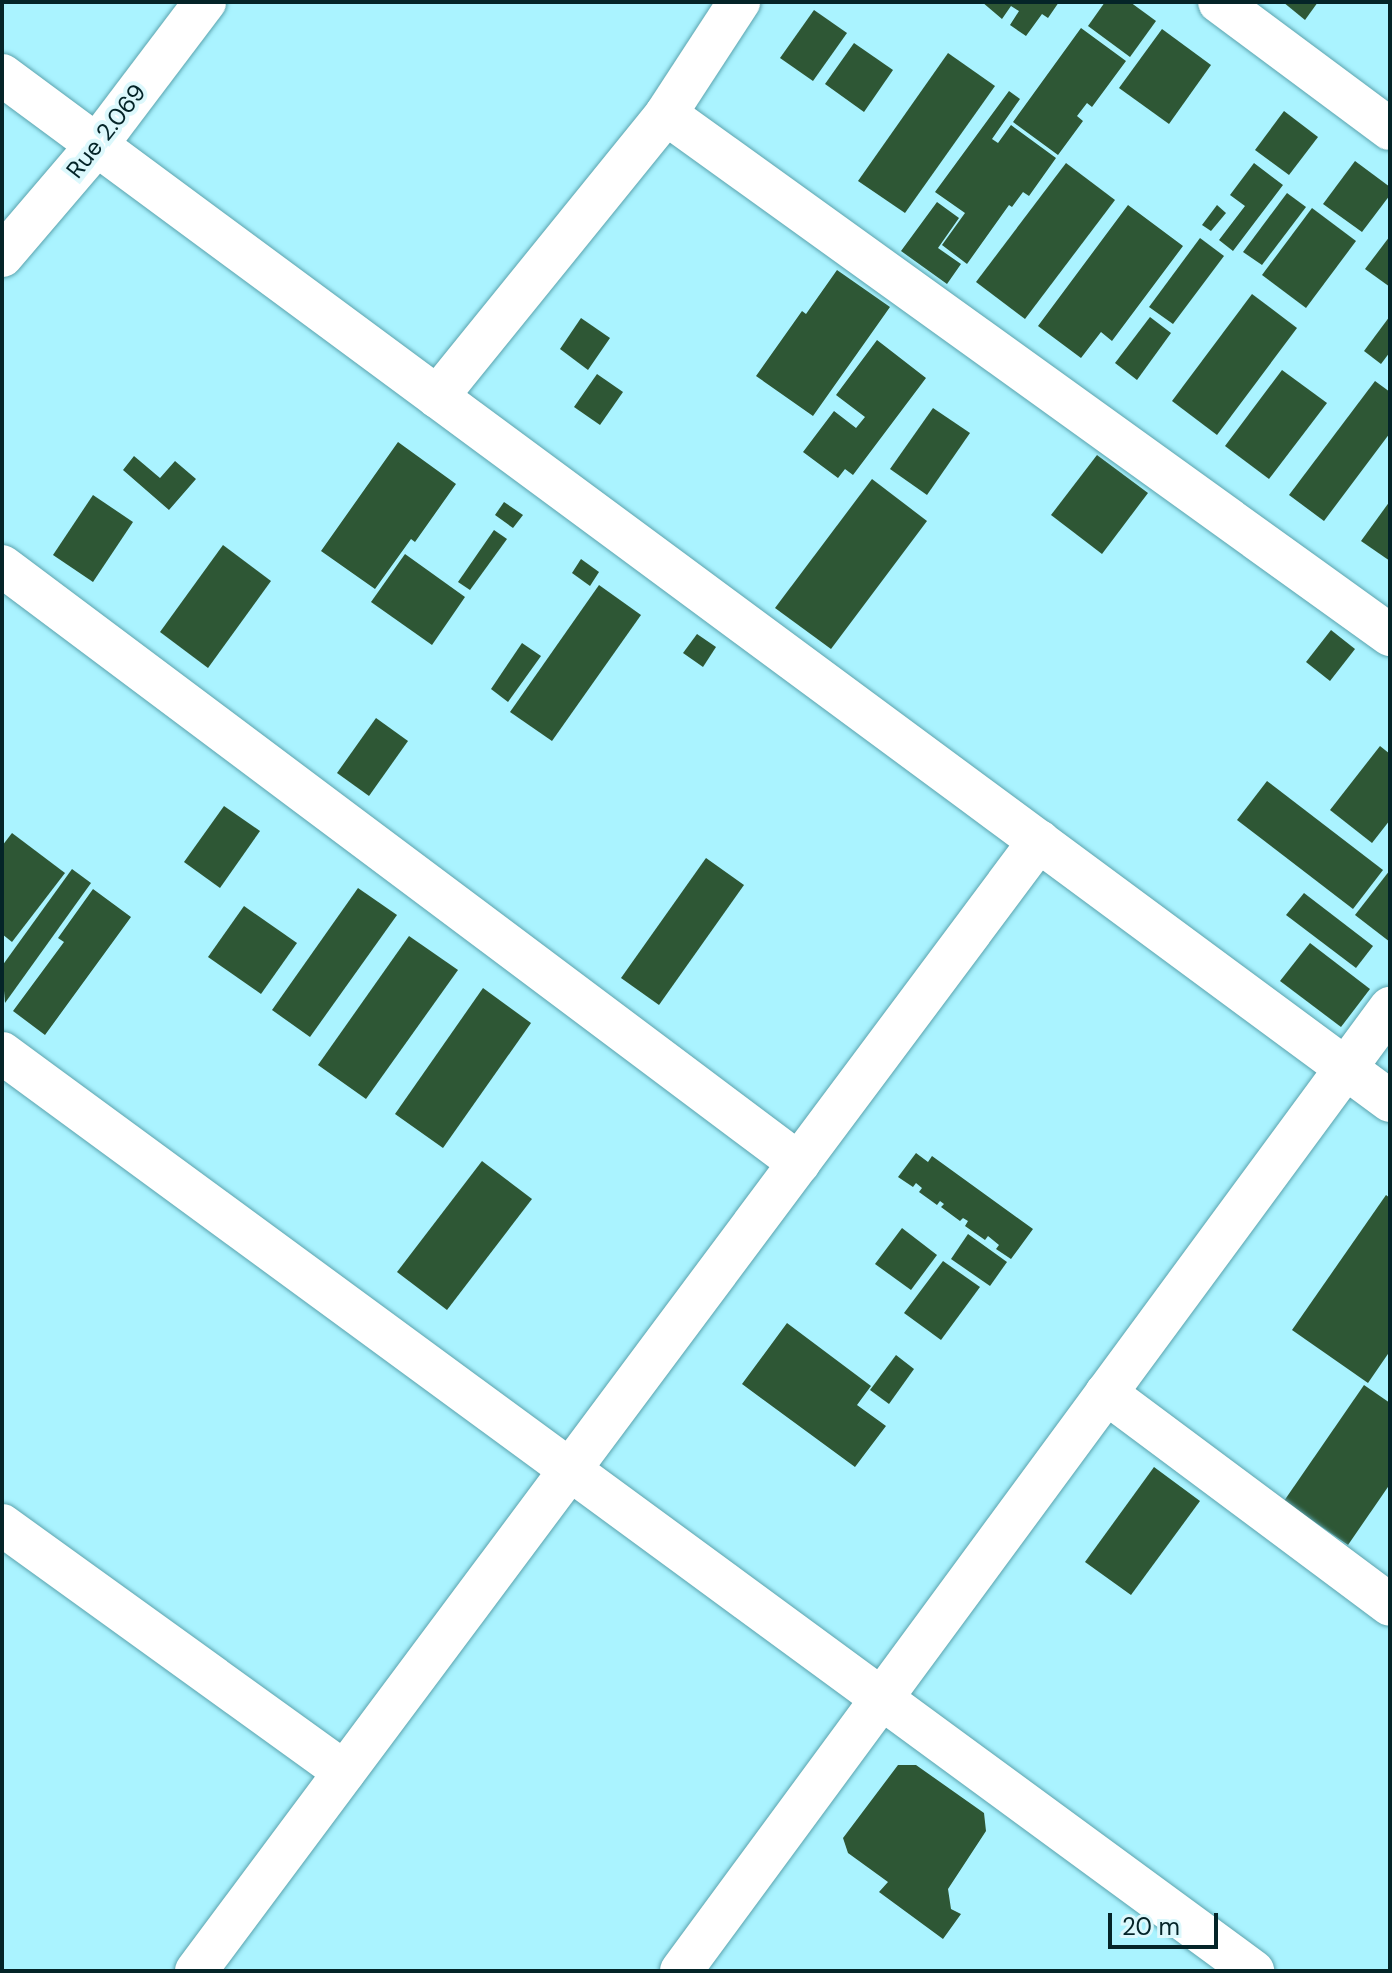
<!DOCTYPE html>
<html>
<head>
<meta charset="utf-8">
<style>
	body { margin:0 }
	#map { position:relative; width:1392px; height:1973px; overflow:hidden; background:#aaf3ff; font-family:"DM Sans",sans-serif }
	div>[style] { position:absolute }
	.building>* { inset:0; background:#2e5735 }
	.roads { filter:drop-shadow(0 0 2px #5ba3ae) drop-shadow(0 0 2px #5ba3ae) }
	.minor>* { height:42px; margin:-21px; padding:0 21px; transform-origin:21px; border-radius:21px; background:#fff }
	span { translate:-50% -50%; white-space:nowrap; text-align:center; line-height:1.15; -webkit-text-stroke:8px #dcf8fc; paint-order:stroke }
	.street-label { font-size:24px; color:#042428 }
	.frame { position:absolute; inset:0; border:4px solid #042428; pointer-events:none }
	.scale { position:absolute; left:1108px; top:1913px; width:110px; height:36px; box-sizing:border-box; border:4px solid #042428; border-top:0; padding-left:10px; font-size:24px; line-height:28px; white-space:nowrap; color:#042428; -webkit-text-stroke:6px #dcf8fc; paint-order:stroke }
</style>
</head>
<body>
<div id="map">
	<div class="building">
		<i style="clip-path:polygon(982px 2px,1059px 2px,1048px 18px,1042px 14px,1026px 36px,1010px 25px,1019px 11px,1011px 6px,1002px 19px)"></i>
		<i style="clip-path:polygon(1105px 2px,1130px 2px,1156px 21px,1130px 57px,1088px 26px)"></i>
		<i style="clip-path:polygon(1283px 2px,1318px 2px,1305px 20px)"></i>
		<i style="clip-path:polygon(814px 10px,847px 33px,813px 81px,780px 58px)"></i>
		<i style="clip-path:polygon(1081px 28px,1126px 61px,1092px 107px,1087px 103px,1077px 116px,1083px 121px,1058px 155px,1013px 122px)"></i>
		<i style="clip-path:polygon(1162px 29px,1211px 65px,1169px 124px,1119px 88px)"></i>
		<i style="clip-path:polygon(854px 43px,893px 70px,864px 112px,825px 84px)"></i>
		<i style="clip-path:polygon(948px 53px,995px 86px,905px 213px,858px 181px)"></i>
		<i style="clip-path:polygon(1009px 91px,1020px 99px,992px 139px,998px 143px,1011px 125px,1056px 158px,1029px 196px,1023px 192px,1012px 207px,1009px 205px,967px 264px,942px 245px,965px 213px,935px 192px)"></i>
		<i style="clip-path:polygon(1284px 111px,1318px 137px,1289px 175px,1255px 150px)"></i>
		<i style="clip-path:polygon(1355px 161px,1390px 187px,1390px 195px,1362px 232px,1323px 204px)"></i>
		<i style="clip-path:polygon(1066px 163px,1115px 200px,1025px 319px,976px 282px)"></i>
		<i style="clip-path:polygon(1254px 163px,1283px 185px,1233px 251px,1219px 240px,1245px 206px,1230px 195px)"></i>
		<i style="clip-path:polygon(1287px 193px,1306px 207px,1262px 265px,1243px 252px)"></i>
		<i style="clip-path:polygon(937px 202px,959px 218px,938px 248px,961px 264px,947px 284px,901px 251px)"></i>
		<i style="clip-path:polygon(1128px 205px,1183px 246px,1112px 341px,1101px 332px,1081px 358px,1038px 326px)"></i>
		<i style="clip-path:polygon(1217px 205px,1226px 213px,1211px 231px,1202px 225px)"></i>
		<i style="clip-path:polygon(1312px 208px,1356px 241px,1306px 308px,1262px 275px)"></i>
		<i style="clip-path:polygon(1390px 236px,1390px 287px,1365px 269px)"></i>
		<i style="clip-path:polygon(1200px 238px,1224px 256px,1173px 324px,1149px 307px)"></i>
		<i style="clip-path:polygon(837px 270px,890px 307px,813px 416px,756px 376px,802px 311px,806px 314px)"></i>
		<i style="clip-path:polygon(1252px 294px,1297px 328px,1217px 435px,1172px 401px)"></i>
		<i style="clip-path:polygon(1390px 316px,1390px 352px,1381px 364px,1364px 351px)"></i>
		<i style="clip-path:polygon(1150px 317px,1171px 333px,1137px 380px,1115px 363px)"></i>
		<i style="clip-path:polygon(581px 318px,610px 338px,588px 370px,560px 349px)"></i>
		<i style="clip-path:polygon(877px 340px,926px 378px,853px 475px,845px 469px,838px 478px,803px 452px,834px 411px,856px 428px,865px 417px,836px 395px)"></i>
		<i style="clip-path:polygon(1282px 370px,1327px 403px,1269px 479px,1225px 446px)"></i>
		<i style="clip-path:polygon(597px 374px,623px 392px,600px 425px,574px 407px)"></i>
		<i style="clip-path:polygon(1375px 381px,1390px 392px,1390px 433px,1324px 521px,1289px 495px)"></i>
		<i style="clip-path:polygon(933px 408px,970px 433px,927px 495px,890px 469px)"></i>
		<i style="clip-path:polygon(398px 442px,456px 484px,415px 542px,411px 539px,375px 589px,321px 551px)"></i>
		<i style="clip-path:polygon(1097px 455px,1148px 493px,1102px 554px,1051px 515px)"></i>
		<i style="clip-path:polygon(134px 456px,160px 478px,175px 461px,196px 479px,169px 510px,123px 470px)"></i>
		<i style="clip-path:polygon(872px 479px,927px 521px,831px 649px,775px 608px)"></i>
		<i style="clip-path:polygon(93px 495px,133px 522px,93px 582px,53px 555px)"></i>
		<i style="clip-path:polygon(1390px 501px,1390px 561px,1361px 541px)"></i>
		<i style="clip-path:polygon(504px 502px,523px 515px,513px 528px,495px 515px)"></i>
		<i style="clip-path:polygon(494px 530px,507px 539px,470px 590px,458px 582px)"></i>
		<i style="clip-path:polygon(223px 545px,271px 581px,208px 668px,160px 632px)"></i>
		<i style="clip-path:polygon(405px 554px,465px 597px,432px 645px,371px 602px)"></i>
		<i style="clip-path:polygon(581px 559px,599px 572px,590px 586px,572px 573px)"></i>
		<i style="clip-path:polygon(599px 585px,641px 615px,552px 741px,510px 712px)"></i>
		<i style="clip-path:polygon(1331px 630px,1355px 649px,1330px 681px,1306px 662px)"></i>
		<i style="clip-path:polygon(697px 634px,716px 647px,703px 667px,683px 653px)"></i>
		<i style="clip-path:polygon(522px 643px,541px 656px,508px 702px,491px 689px)"></i>
		<i style="clip-path:polygon(376px 718px,408px 741px,369px 796px,337px 773px)"></i>
		<i style="clip-path:polygon(1380px 746px,1390px 754px,1390px 820px,1372px 843px,1330px 810px)"></i>
		<i style="clip-path:polygon(1267px 781px,1383px 870px,1353px 909px,1237px 820px)"></i>
		<i style="clip-path:polygon(224px 806px,260px 831px,220px 888px,184px 862px)"></i>
		<i style="clip-path:polygon(12px 833px,65px 873px,12px 942px,2px 934px,2px 846px)"></i>
		<i style="clip-path:polygon(706px 858px,744px 885px,659px 1005px,621px 978px)"></i>
		<i style="clip-path:polygon(72px 869px,91px 883px,5px 1003px,2px 966px)"></i>
		<i style="clip-path:polygon(1390px 870px,1390px 942px,1355px 915px)"></i>
		<i style="clip-path:polygon(358px 888px,397px 915px,310px 1037px,272px 1010px)"></i>
		<i style="clip-path:polygon(93px 889px,131px 917px,45px 1035px,13px 1011px,64px 942px,58px 938px)"></i>
		<i style="clip-path:polygon(1304px 893px,1373px 946px,1356px 968px,1286px 915px)"></i>
		<i style="clip-path:polygon(244px 906px,297px 943px,261px 994px,208px 957px)"></i>
		<i style="clip-path:polygon(409px 936px,458px 970px,366px 1099px,318px 1065px)"></i>
		<i style="clip-path:polygon(1310px 943px,1370px 989px,1341px 1027px,1280px 981px)"></i>
		<i style="clip-path:polygon(483px 988px,531px 1023px,443px 1148px,395px 1114px)"></i>
		<i style="clip-path:polygon(916px 1153px,928px 1162px,932px 1156px,1033px 1229px,1011px 1259px,996px 1249px,999px 1245px,988px 1236px,985px 1240px,965px 1226px,968px 1221px,963px 1218px,960px 1221px,941px 1207px,944px 1204px,940px 1201px,937px 1205px,919px 1192px,922px 1188px,916px 1183px,913px 1187px,898px 1177px)"></i>
		<i style="clip-path:polygon(482px 1161px,532px 1199px,447px 1310px,397px 1272px)"></i>
		<i style="clip-path:polygon(1386px 1195px,1390px 1198px,1390px 1351px,1368px 1383px,1292px 1330px)"></i>
		<i style="clip-path:polygon(902px 1228px,937px 1255px,911px 1290px,875px 1264px)"></i>
		<i style="clip-path:polygon(968px 1234px,1007px 1262px,990px 1286px,951px 1259px)"></i>
		<i style="clip-path:polygon(943px 1261px,980px 1287px,941px 1340px,904px 1313px)"></i>
		<i style="clip-path:polygon(787px 1323px,871px 1386px,857px 1405px,886px 1426px,855px 1467px,742px 1384px)"></i>
		<i style="clip-path:polygon(896px 1355px,914px 1369px,889px 1404px,870px 1390px)"></i>
		<i style="clip-path:polygon(1364px 1385px,1390px 1403px,1390px 1484px,1348px 1545px,1284px 1501px)"></i>
		<i style="clip-path:polygon(1154px 1467px,1200px 1501px,1131px 1595px,1085px 1562px)"></i>
		<i style="clip-path:polygon(898px 1765px,916px 1765px,984px 1813px,986px 1831px,948px 1889px,951px 1909px,961px 1914px,943px 1939px,879px 1892px,888px 1882px,848px 1853px,843px 1838px)"></i>
	</div>
	<div class="roads">
		<div class="minor">
			<i style="left:1219px;top:2px;width:213px;rotate:36.6deg"></i>
			<i style="left:2px;top:75px;width:1726px;rotate:36.47deg"></i>
			<i style="left:666px;top:114px;width:892px;rotate:35.74deg"></i>
			<i style="left:2px;top:256px;width:145px;rotate:-49.5deg"></i>
			<i style="left:96px;top:146px;width:181px;rotate:-52.9deg"></i>
			<i style="left:437px;top:397px;width:364px;rotate:-51deg"></i>
			<i style="left:666px;top:114px;width:134px;rotate:-56.9deg"></i>
			<i style="left:2px;top:566px;width:996px;rotate:36.84deg"></i>
			<i style="left:2px;top:1053px;width:1552px;rotate:36.27deg"></i>
			<i style="left:1106px;top:1393px;width:354px;rotate:36.7deg"></i>
			<i style="left:2px;top:1525px;width:422px;rotate:35.8deg"></i>
			<i style="left:196px;top:1971px;width:1410px;rotate:-53.28deg"></i>
			<i style="left:681px;top:1971px;width:1196px;rotate:-53.64deg"></i>
		</div>
	</div>
	<div class="street-label">
		<span style="left:106px;top:131px;rotate:-52deg">Rue 2.069</span>
	</div>
	<div class="frame"></div>
	<div class="scale">20 m</div>
</div>
</body>
</html>
